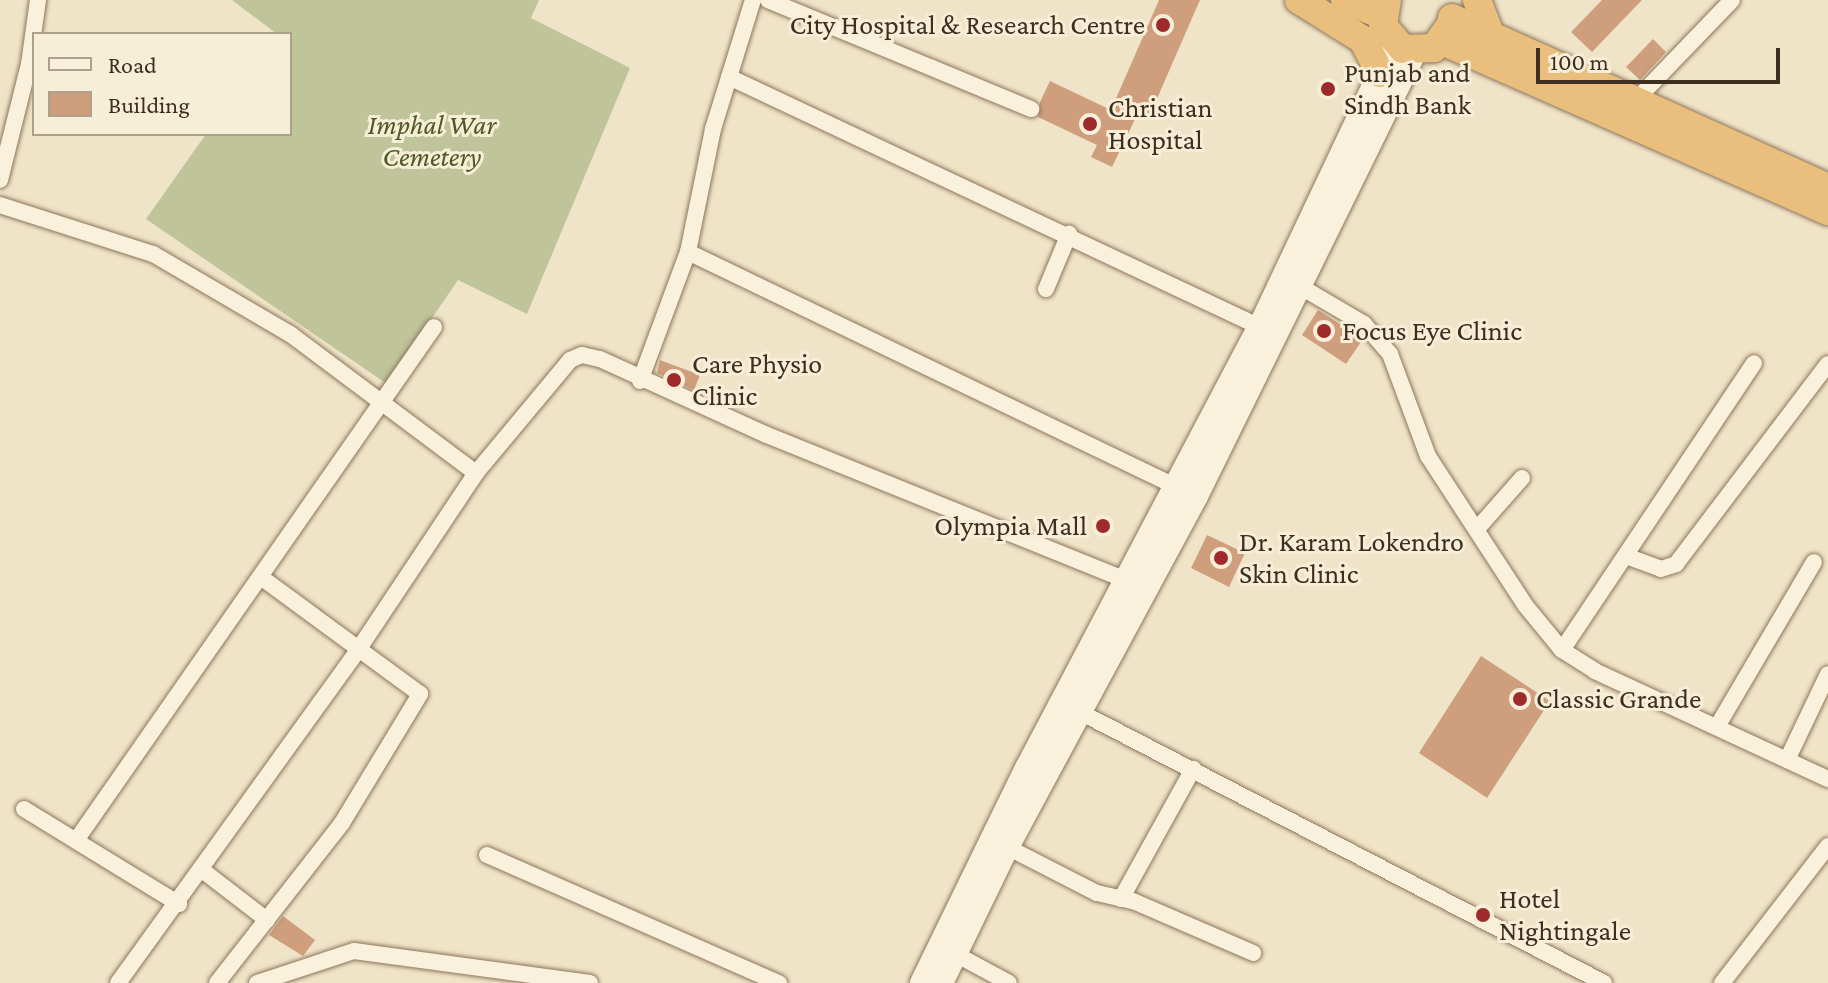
<!DOCTYPE html>
<html>
<head>
<meta charset="utf-8">
<style>
	body { margin:0 }
	#map { position:relative; width:1828px; height:983px; overflow:hidden; background:#f0e4c8; font-family:"Crimson Pro",serif }
	div>[style] { position:absolute }
	.cemetery>* { inset:0; background:#bfc49a }
	.building>* { inset:0; background:#cf9f7d }
	.roads { filter:drop-shadow(0 0 2px #8d765c) drop-shadow(0 0 2px #8d765c) }
	.minor>* { height:16px; margin:-8px; padding:0 8px; transform-origin:8px; border-radius:8px; background:#faf1dc }
	.secondary>* { height:24px; margin:-12px; padding:0 12px; transform-origin:12px; border-radius:12px; background:#faf1dc }
	.trunk>* { height:28px; margin:-14px; padding:0 14px; transform-origin:14px; border-radius:14px; background:#eabe7c }
	.dots>* { width:22px; height:22px; translate:-50% -50%; box-sizing:border-box; border:4px solid #f7eed8; border-radius:50% }
	span { translate:-50% -50%; white-space:nowrap; text-align:center; line-height:1.15; -webkit-text-stroke:6px #f7eed8; paint-order:stroke }
	.poi-label { font-size:28px; color:#3d2e20 }
	.right { translate:-100% -50%; text-align:right }
	.left { translate:0 -50%; text-align:left }
	.park-label { font-size:28px; color:#4d5a26; font-style:italic }
	.legend { position:absolute; left:32px; top:32px; width:260px; height:104px; box-sizing:border-box; background:#f7eed8; border:2px solid #ada18e; margin:0; padding:10px 14px; list-style:none; font-size:24px; color:#3d2e20 }
	.legend li { display:flex; align-items:center; gap:16px; height:40px }
	.legend b { width:40px; border:2px solid #ada18e }
	.scale { position:absolute; left:1536px; top:48px; width:244px; height:36px; box-sizing:border-box; border:4px solid #3d2e20; border-top:0; padding-left:10px; font-size:24px; line-height:28px; white-space:nowrap; color:#3d2e20; -webkit-text-stroke:6px #f7eed8; paint-order:stroke }
</style>
</head>
<body>
<div id="map">
	<div class="cemetery">
		<i style="clip-path:polygon(232px 0,539px 0,531px 18px,630px 68px,527px 314px,458px 280px,387px 384px,146px 219px,206px 134px,290px 134px,290px 34px,277px 34px)"></i>
	</div>
	<div class="building">
		<i style="clip-path:polygon(1159px 0,1200px 0,1149px 117px,1138px 113px,1112px 167px,1091px 157px,1097px 145px,1038px 117px,1040px 102px,1050px 81px,1111px 110px)"></i>
		<i style="clip-path:polygon(1602px 0,1642px 0,1592px 52px,1571px 32px)"></i>
		<i style="clip-path:polygon(1653px 39px,1666px 52px,1640px 80px,1626px 67px)"></i>
		<i style="clip-path:polygon(1318px 310px,1363px 339px,1346px 364px,1302px 335px)"></i>
		<i style="clip-path:polygon(660px 360px,700px 375px,694px 390px,657px 373px)"></i>
		<i style="clip-path:polygon(1207px 535px,1245px 553px,1229px 587px,1191px 568px)"></i>
		<i style="clip-path:polygon(1481px 656px,1550px 701px,1487px 798px,1419px 753px)"></i>
		<i style="clip-path:polygon(283px 916px,315px 940px,303px 956px,269px 935px)"></i>
	</div>
	<div class="roads">
		<div class="minor">
			<i style="left:768px;top:0;width:285px;rotate:22.5deg"></i>
			<i style="left:729px;top:77px;width:587px;rotate:25.21deg"></i>
			<i style="left:1634px;top:102px;width:141px;rotate:-46.1deg"></i>
			<i style="left:0;top:180px;width:120px;rotate:-76deg"></i>
			<i style="left:29px;top:64px;width:65px;rotate:-82deg"></i>
			<i style="left:0;top:205px;width:161px;rotate:17.8deg"></i>
			<i style="left:153px;top:254px;width:159px;rotate:30.3deg"></i>
			<i style="left:290px;top:334px;width:232px;rotate:36.8deg"></i>
			<i style="left:688px;top:252px;width:545px;rotate:25.67deg"></i>
			<i style="left:1301px;top:287px;width:73px;rotate:30.4deg"></i>
			<i style="left:1364px;top:324px;width:40px;rotate:49deg"></i>
			<i style="left:1390px;top:354px;width:109px;rotate:69.6deg"></i>
			<i style="left:1428px;top:456px;width:178px;rotate:56.9deg"></i>
			<i style="left:1525px;top:605px;width:58px;rotate:50.6deg"></i>
			<i style="left:1562px;top:650px;width:39px;rotate:32deg"></i>
			<i style="left:1595px;top:671px;width:257px;rotate:24.9deg"></i>
			<i style="left:1046px;top:289px;width:60px;rotate:-67.3deg"></i>
			<i style="left:640px;top:381px;width:138px;rotate:-69.6deg"></i>
			<i style="left:688px;top:252px;width:126px;rotate:-78.5deg"></i>
			<i style="left:713px;top:129px;width:135px;rotate:-72.8deg"></i>
			<i style="left:1477px;top:529px;width:68px;rotate:-48.6deg"></i>
			<i style="left:1626px;top:556px;width:37px;rotate:20deg"></i>
			<i style="left:1661px;top:569px;width:16px;rotate:-18deg"></i>
			<i style="left:1676px;top:564px;width:251px;rotate:-52.8deg"></i>
			<i style="left:1562px;top:650px;width:345px;rotate:-56.2deg"></i>
			<i style="left:1078px;top:711px;width:592px;rotate:27.34deg"></i>
			<i style="left:1718px;top:725px;width:189px;rotate:-59.5deg"></i>
			<i style="left:1787px;top:760px;width:95px;rotate:-64.5deg"></i>
			<i style="left:24px;top:809px;width:182px;rotate:31.5deg"></i>
			<i style="left:77px;top:839px;width:624px;rotate:-55.11deg"></i>
			<i style="left:1007px;top:847px;width:101px;rotate:27.1deg"></i>
			<i style="left:1097px;top:893px;width:37px;rotate:13deg"></i>
			<i style="left:1133px;top:901px;width:131px;rotate:23.4deg"></i>
			<i style="left:487px;top:855px;width:319px;rotate:23.7deg"></i>
			<i style="left:202px;top:870px;width:82px;rotate:37.6deg"></i>
			<i style="left:1121px;top:899px;width:149px;rotate:-61deg"></i>
			<i style="left:948px;top:950px;width:69px;rotate:28.4deg"></i>
			<i style="left:118px;top:983px;width:410px;rotate:-54.2deg"></i>
			<i style="left:358px;top:650px;width:213px;rotate:-56.3deg"></i>
			<i style="left:476px;top:473px;width:147px;rotate:-50.2deg"></i>
			<i style="left:570px;top:360px;width:13px;rotate:-23deg"></i>
			<i style="left:582px;top:355px;width:18px;rotate:13deg"></i>
			<i style="left:600px;top:359px;width:183px;rotate:24.5deg"></i>
			<i style="left:767px;top:435px;width:389px;rotate:22deg"></i>
			<i style="left:217px;top:983px;width:203px;rotate:-52deg"></i>
			<i style="left:342px;top:823px;width:151px;rotate:-58.8deg"></i>
			<i style="left:420px;top:694px;width:197px;rotate:-143.7deg"></i>
			<i style="left:257px;top:983px;width:102px;rotate:-18.3deg"></i>
			<i style="left:354px;top:951px;width:238px;rotate:7.7deg"></i>
			<i style="left:1722px;top:983px;width:173px;rotate:-52.3deg"></i>
		</div>
		<div class="secondary">
			<i style="left:922px;top:983px;width:239px;rotate:-64deg"></i>
			<i style="left:1027px;top:768px;width:499px;rotate:-62.2deg"></i>
			<i style="left:1260px;top:327px;width:300px;rotate:-64.7deg"></i>
			<i style="left:941px;top:983px;width:151px;rotate:-64.1deg"></i>
			<i style="left:1007px;top:847px;width:399px;rotate:-61.7deg"></i>
			<i style="left:1196px;top:496px;width:495px;rotate:-63.8deg"></i>
		</div>
		<div class="trunk">
			<i style="left:1299px;top:0;width:75px;rotate:32deg"></i>
			<i style="left:1363px;top:40px;width:37px;rotate:63deg"></i>
			<i style="left:1345px;top:0;width:40px;rotate:22deg"></i>
			<i style="left:1387px;top:0;width:26px;rotate:99deg"></i>
			<i style="left:1383px;top:26px;width:30px;rotate:49deg"></i>
			<i style="left:1403px;top:49px;width:31px;rotate:-2deg"></i>
			<i style="left:1434px;top:48px;width:29px;rotate:-54deg"></i>
			<i style="left:1477px;top:0;width:39px;rotate:69deg"></i>
			<i style="left:1452px;top:18px;width:413px;rotate:24.3deg"></i>
			<i style="left:1442px;top:41px;width:422px;rotate:23.8deg"></i>
		</div>
	</div>
	<div class="dots">
		<i style="left:1163px;top:25px;background:#9e2a2b"></i>
		<i style="left:1328px;top:89px;background:#9e2a2b"></i>
		<i style="left:1090px;top:124px;background:#9e2a2b"></i>
		<i style="left:1324px;top:331px;background:#9e2a2b"></i>
		<i style="left:674px;top:380px;background:#9e2a2b"></i>
		<i style="left:1103px;top:526px;background:#9e2a2b"></i>
		<i style="left:1221px;top:558px;background:#9e2a2b"></i>
		<i style="left:1520px;top:699px;background:#9e2a2b"></i>
		<i style="left:1483px;top:915px;background:#9e2a2b"></i>
	</div>
	<div class="poi-label">
		<span class="right" style="left:1145px;top:25px">City Hospital &amp; Research Centre</span>
		<span class="left" style="left:1344px;top:89px">Punjab and<br>Sindh Bank</span>
		<span class="left" style="left:1108px;top:124px">Christian<br>Hospital</span>
		<span class="left" style="left:1342px;top:331px">Focus Eye Clinic</span>
		<span class="left" style="left:692px;top:380px">Care Physio<br>Clinic</span>
		<span class="right" style="left:1087px;top:526px">Olympia Mall</span>
		<span class="left" style="left:1239px;top:558px">Dr. Karam Lokendro<br>Skin Clinic</span>
		<span class="left" style="left:1536px;top:699px">Classic Grande</span>
		<span class="left" style="left:1499px;top:915px">Hotel<br>Nightingale</span>
	</div>
	<div class="park-label">
		<span style="left:432px;top:141px">Imphal War<br>Cemetery</span>
	</div>
	<ul class="legend">
	<li><b style="height:10px;background:#faf1dc"></b>Road</li>
	<li><b style="height:22px;background:#cf9f7d"></b>Building</li>
	</ul>
	<div class="scale">100 m</div>
</div>
</body>
</html>
